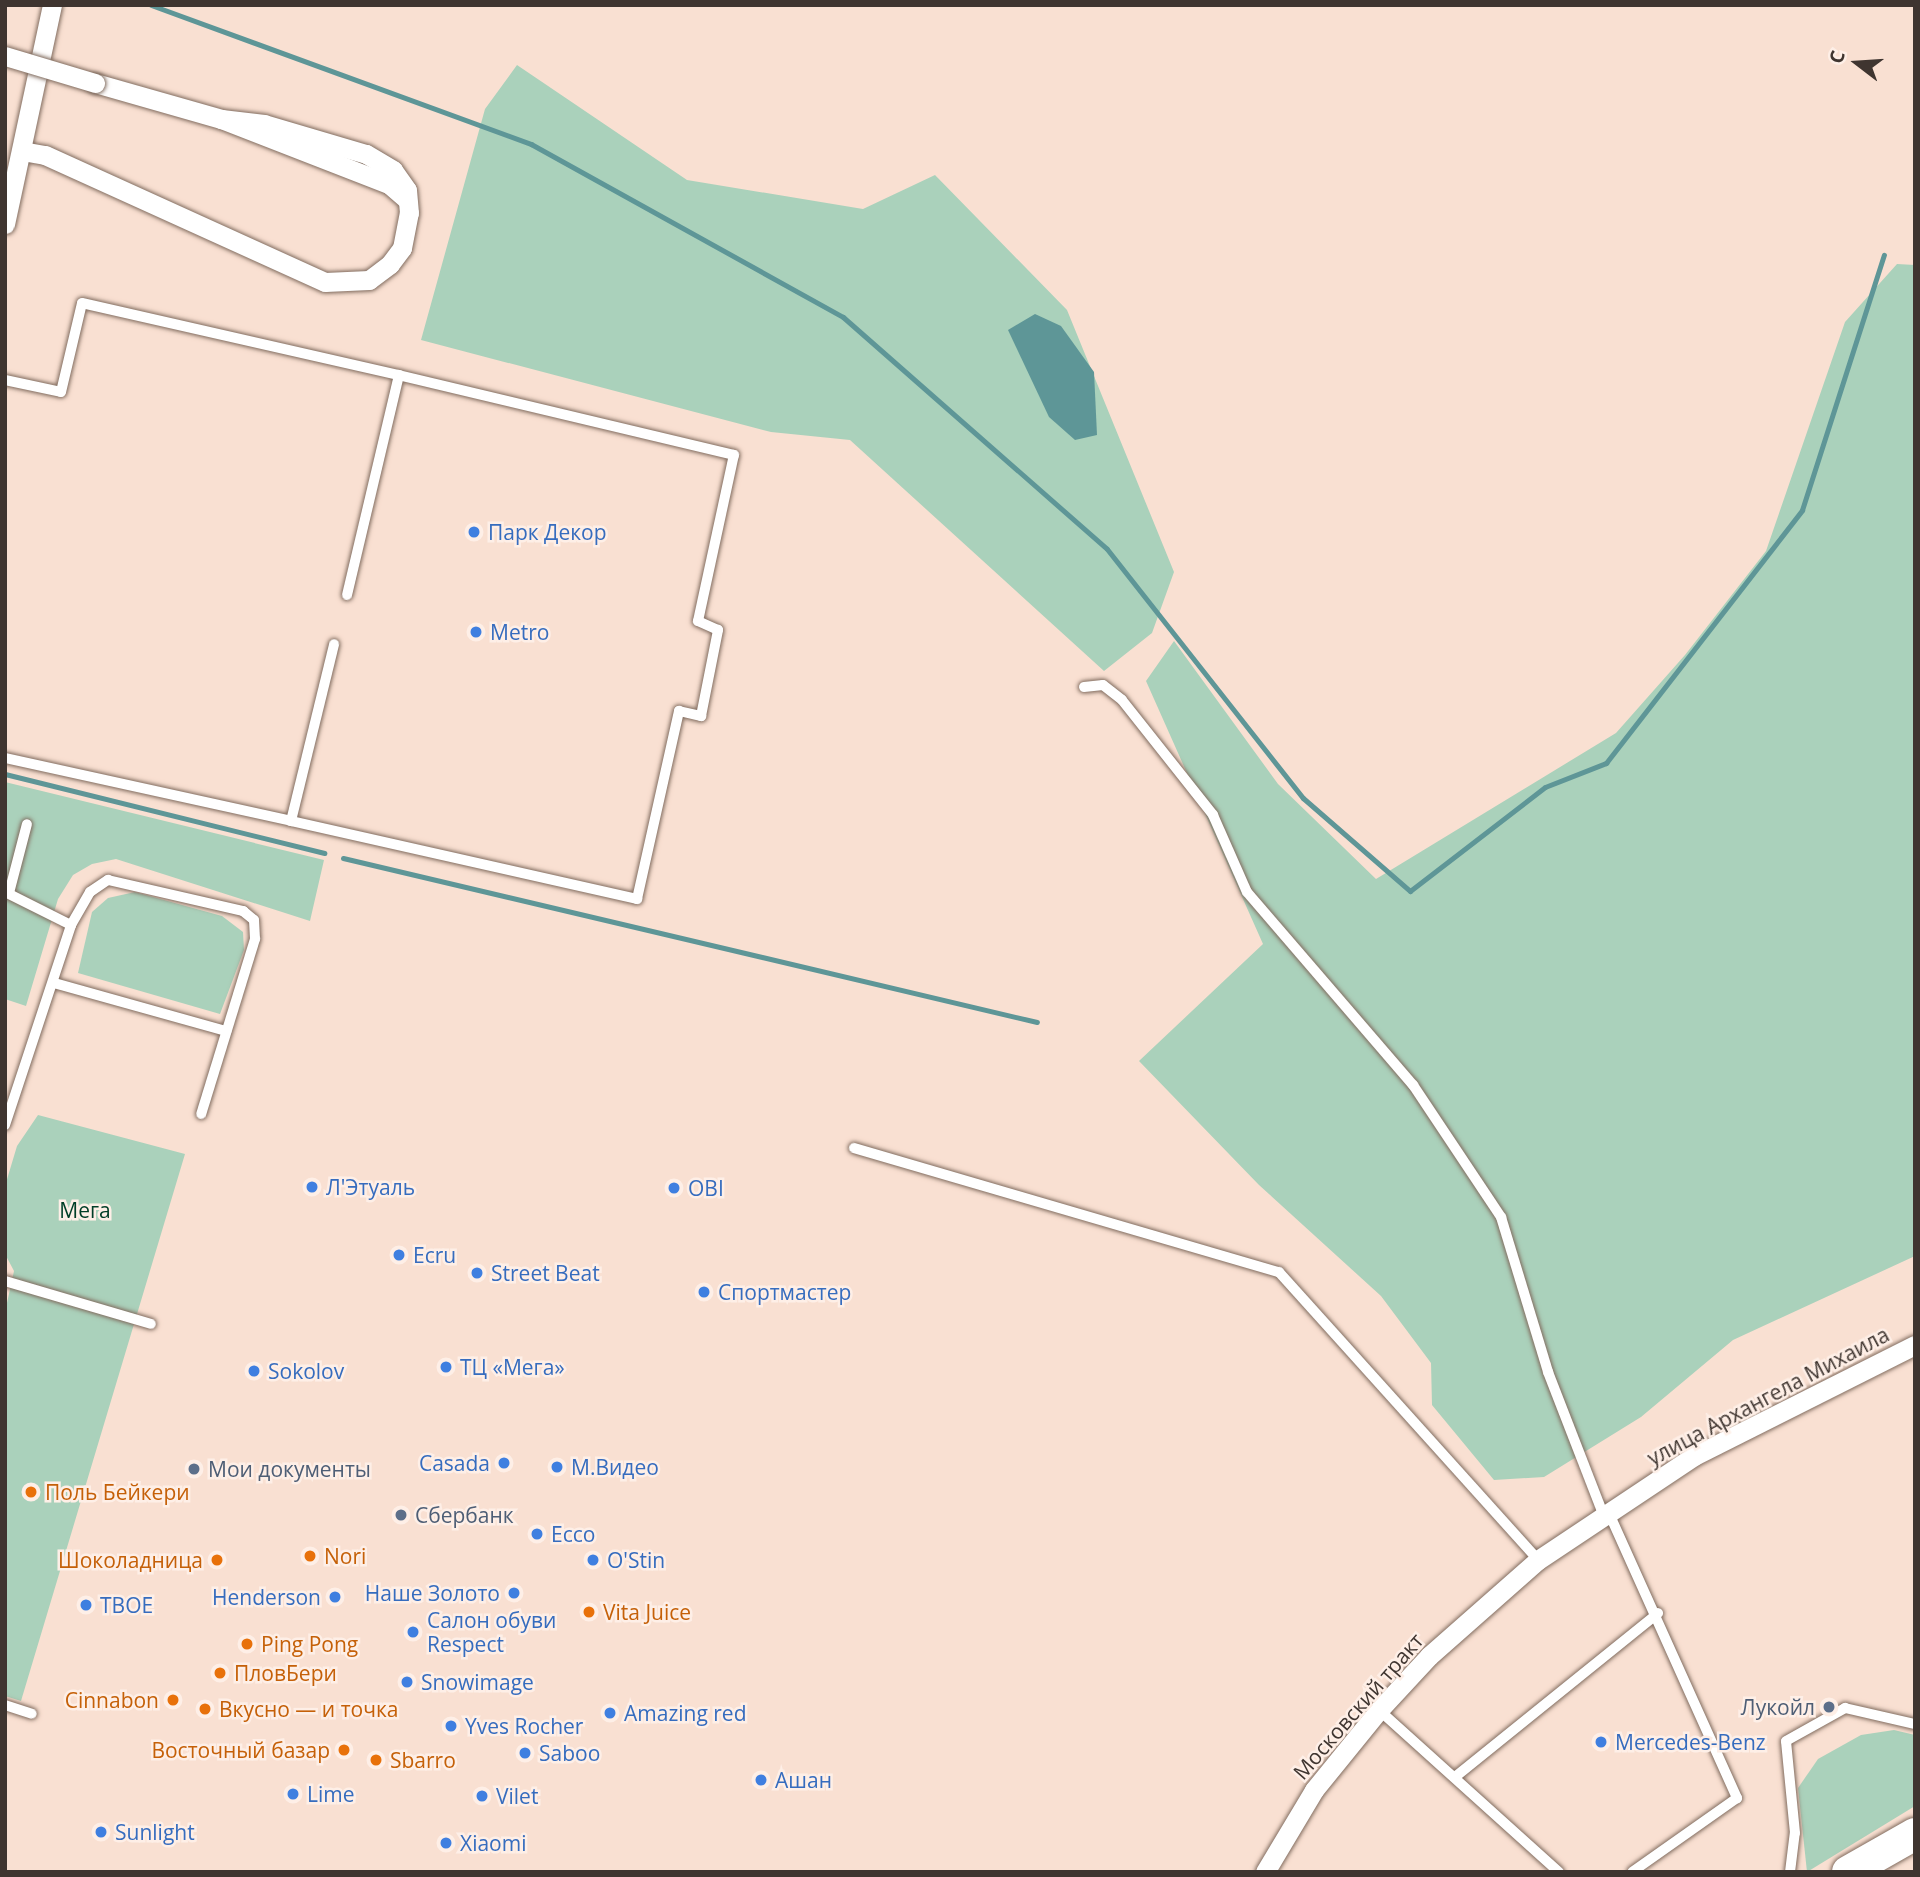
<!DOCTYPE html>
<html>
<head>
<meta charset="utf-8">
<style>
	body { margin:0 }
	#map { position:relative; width:1920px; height:1877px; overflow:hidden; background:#f9e0d2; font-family:"Open Sans",sans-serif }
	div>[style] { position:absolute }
	.green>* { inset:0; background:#aad1bb }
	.water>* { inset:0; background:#5e9697 }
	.stream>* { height:5px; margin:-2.5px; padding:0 2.5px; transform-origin:2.5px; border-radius:2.5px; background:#5e9697 }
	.roads { filter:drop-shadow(0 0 2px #816c5f) drop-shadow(0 0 2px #816c5f) }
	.lane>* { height:10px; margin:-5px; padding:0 5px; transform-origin:5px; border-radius:5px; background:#fff }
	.street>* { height:19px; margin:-9.5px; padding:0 9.5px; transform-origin:9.5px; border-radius:9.5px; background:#fff }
	.primary>* { height:32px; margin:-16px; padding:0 16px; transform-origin:16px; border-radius:16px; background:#fff }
	.bridges { filter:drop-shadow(0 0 2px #816c5f) drop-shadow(0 0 2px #816c5f) }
	.street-bridge>* { height:19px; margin:-9.5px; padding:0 9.5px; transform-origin:9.5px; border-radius:9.5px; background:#fff }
	.dots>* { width:19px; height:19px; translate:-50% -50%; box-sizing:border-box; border:4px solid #feefe7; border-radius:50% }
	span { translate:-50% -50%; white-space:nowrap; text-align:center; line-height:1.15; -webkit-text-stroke:5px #feefe7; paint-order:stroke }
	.shop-label { font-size:21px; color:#366cbe }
	.left { translate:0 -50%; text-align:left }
	.right { translate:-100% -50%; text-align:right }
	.park-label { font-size:21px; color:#013e27 }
	.street-label { font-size:21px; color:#3f3530 }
	.service-label { font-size:21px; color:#4e5e75 }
	.food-label { font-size:21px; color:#c56008 }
	.frame { position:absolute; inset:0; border:7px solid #3f3530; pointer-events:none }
	.north { position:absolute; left:1822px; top:28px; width:70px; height:70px; -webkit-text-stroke:5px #feefe7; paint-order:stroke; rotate:287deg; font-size:19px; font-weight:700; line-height:28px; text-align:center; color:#3f3530 }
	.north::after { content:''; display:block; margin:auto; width:24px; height:32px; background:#3f3530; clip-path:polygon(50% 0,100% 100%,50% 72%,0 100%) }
</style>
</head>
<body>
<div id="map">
	<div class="green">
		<i style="clip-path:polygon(517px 65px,687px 180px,863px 209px,935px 175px,1067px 310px,1174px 572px,1152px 633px,1104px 671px,850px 440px,771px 432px,421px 340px,485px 109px)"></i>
		<i style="clip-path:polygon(1897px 264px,1915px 265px,1915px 1256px,1733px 1340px,1641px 1417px,1544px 1477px,1494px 1480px,1432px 1405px,1431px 1363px,1381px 1296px,1259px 1185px,1139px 1061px,1263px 944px,1146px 681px,1174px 641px,1278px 784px,1376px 879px,1616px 733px,1685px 655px,1766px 551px,1845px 322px)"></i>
		<i style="clip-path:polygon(5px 782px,324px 860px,310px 921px,116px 859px,92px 864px,73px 875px,58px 899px,26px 1006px,5px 999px)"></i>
		<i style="clip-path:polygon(135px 892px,222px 916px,243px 932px,244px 950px,220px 1014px,78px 973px,92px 912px,108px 898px)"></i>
		<i style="clip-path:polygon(38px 1115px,185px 1154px,21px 1701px,5px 1696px,5px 1312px,14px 1271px,5px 1254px,5px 1186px,17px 1146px)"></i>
		<i style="clip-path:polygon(1894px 1730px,1915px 1735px,1915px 1806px,1807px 1872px,1798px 1788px,1818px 1759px,1861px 1735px)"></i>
	</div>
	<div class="water">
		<i style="clip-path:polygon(1035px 314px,1061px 326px,1094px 372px,1097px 435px,1075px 440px,1049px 417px,1008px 330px)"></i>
	</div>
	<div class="stream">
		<i style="left:151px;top:5px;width:405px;rotate:20.1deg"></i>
		<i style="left:531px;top:144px;width:357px;rotate:29deg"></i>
		<i style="left:843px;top:317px;width:351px;rotate:41.3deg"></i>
		<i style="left:1107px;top:549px;width:317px;rotate:51.8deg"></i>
		<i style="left:1303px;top:798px;width:142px;rotate:41deg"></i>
		<i style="left:1410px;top:891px;width:170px;rotate:-37.6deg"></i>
		<i style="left:1545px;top:787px;width:66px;rotate:-21.5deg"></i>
		<i style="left:1606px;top:763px;width:320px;rotate:-52.2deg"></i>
		<i style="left:1802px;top:510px;width:268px;rotate:-72.2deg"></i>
		<i style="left:5px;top:774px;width:329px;rotate:13.9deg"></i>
		<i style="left:343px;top:858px;width:713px;rotate:13.3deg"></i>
	</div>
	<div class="roads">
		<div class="lane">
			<i style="left:5px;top:380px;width:57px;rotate:12.1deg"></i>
			<i style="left:61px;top:392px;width:91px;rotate:-76.7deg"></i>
			<i style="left:82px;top:303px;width:325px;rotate:12.8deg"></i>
			<i style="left:399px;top:375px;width:226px;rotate:103.3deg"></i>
			<i style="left:1084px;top:687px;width:19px;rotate:-6deg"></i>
			<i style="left:1103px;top:685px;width:24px;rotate:38deg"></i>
			<i style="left:1122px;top:700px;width:147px;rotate:51.6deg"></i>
			<i style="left:1213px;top:815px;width:84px;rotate:66.2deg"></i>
			<i style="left:1247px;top:892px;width:255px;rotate:49.3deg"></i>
			<i style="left:1413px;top:1085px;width:159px;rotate:56.3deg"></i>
			<i style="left:1501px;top:1217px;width:162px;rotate:73.1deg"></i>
			<i style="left:1548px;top:1372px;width:152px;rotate:68.8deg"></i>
			<i style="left:5px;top:758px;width:293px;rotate:12.4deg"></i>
			<i style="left:291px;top:821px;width:182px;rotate:-76.3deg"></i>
			<i style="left:291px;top:821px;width:355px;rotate:12.7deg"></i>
			<i style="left:637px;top:899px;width:193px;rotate:-77.4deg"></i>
			<i style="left:679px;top:711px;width:23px;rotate:13deg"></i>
			<i style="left:701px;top:716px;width:88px;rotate:-78.8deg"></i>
			<i style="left:718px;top:630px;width:22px;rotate:-156deg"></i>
			<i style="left:698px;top:621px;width:170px;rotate:-77.8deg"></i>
			<i style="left:734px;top:455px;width:344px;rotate:-166.6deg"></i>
			<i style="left:5px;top:892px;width:74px;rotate:26.6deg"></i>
			<i style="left:9px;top:893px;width:71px;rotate:-75.4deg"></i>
			<i style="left:54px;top:983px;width:179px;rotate:15.6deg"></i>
			<i style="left:5px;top:1125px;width:211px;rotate:-71.7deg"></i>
			<i style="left:71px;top:925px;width:38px;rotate:-60deg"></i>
			<i style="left:90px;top:892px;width:22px;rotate:-34deg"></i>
			<i style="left:108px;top:880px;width:139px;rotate:12.9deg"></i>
			<i style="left:243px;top:911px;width:14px;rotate:39deg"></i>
			<i style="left:254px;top:920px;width:19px;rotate:87deg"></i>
			<i style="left:255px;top:939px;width:183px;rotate:107.1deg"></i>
			<i style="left:854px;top:1148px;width:443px;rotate:16.3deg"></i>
			<i style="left:1279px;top:1272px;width:387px;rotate:48deg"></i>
			<i style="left:5px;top:1281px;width:152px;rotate:16.4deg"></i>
			<i style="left:1608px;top:1511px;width:315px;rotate:65.8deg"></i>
			<i style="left:1737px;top:1798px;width:128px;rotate:144.8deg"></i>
			<i style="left:5px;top:1705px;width:28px;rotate:18deg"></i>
			<i style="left:1379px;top:1710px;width:242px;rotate:42deg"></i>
			<i style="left:1455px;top:1777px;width:261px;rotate:-38.9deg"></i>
			<i style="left:1790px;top:1872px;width:39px;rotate:-83deg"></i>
			<i style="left:1795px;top:1833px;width:92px;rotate:-95.6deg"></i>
			<i style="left:1786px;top:1741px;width:68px;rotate:-29.2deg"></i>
			<i style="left:1845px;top:1708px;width:72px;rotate:12.9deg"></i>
		</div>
		<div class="street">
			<i style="left:95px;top:83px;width:131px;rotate:15.9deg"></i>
			<i style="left:221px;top:119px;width:180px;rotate:21.2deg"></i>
			<i style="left:389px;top:184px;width:23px;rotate:41deg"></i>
			<i style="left:22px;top:151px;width:23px;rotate:10deg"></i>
			<i style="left:45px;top:155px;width:307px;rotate:24.4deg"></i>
			<i style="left:325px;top:282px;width:44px;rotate:-2.6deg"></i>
			<i style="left:369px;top:280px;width:26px;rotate:-37deg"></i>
			<i style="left:390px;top:264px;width:20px;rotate:-53deg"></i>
			<i style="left:402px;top:248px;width:36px;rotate:-79deg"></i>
			<i style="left:409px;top:213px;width:23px;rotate:-95deg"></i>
			<i style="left:407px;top:190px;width:24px;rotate:-125deg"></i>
			<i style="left:393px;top:170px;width:31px;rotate:-149deg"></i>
			<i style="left:366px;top:154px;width:106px;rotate:-163.6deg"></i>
			<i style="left:264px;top:124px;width:43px;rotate:-173.4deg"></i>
			<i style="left:5px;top:224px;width:224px;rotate:-77.9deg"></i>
			<i style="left:1265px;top:1872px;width:96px;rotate:-59.1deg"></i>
			<i style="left:1314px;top:1790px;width:103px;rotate:-50.9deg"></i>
			<i style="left:1379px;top:1710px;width:74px;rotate:-47.2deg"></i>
			<i style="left:1429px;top:1656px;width:145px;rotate:-41.4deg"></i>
			<i style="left:1538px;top:1560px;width:187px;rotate:-33.7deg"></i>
			<i style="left:1694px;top:1456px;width:247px;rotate:-26.7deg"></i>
		</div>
		<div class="primary">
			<i style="left:1848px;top:1872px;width:77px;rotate:-29.6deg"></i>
		</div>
	</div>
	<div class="bridges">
		<div class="street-bridge">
			<i style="left:5px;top:56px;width:94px;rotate:16.7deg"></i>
		</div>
	</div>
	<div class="dots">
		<i style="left:474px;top:532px;background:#3f7fe0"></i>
		<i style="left:476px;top:632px;background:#3f7fe0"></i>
		<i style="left:312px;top:1187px;background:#3f7fe0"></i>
		<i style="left:674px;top:1188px;background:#3f7fe0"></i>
		<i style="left:399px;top:1255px;background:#3f7fe0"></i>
		<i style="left:477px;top:1273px;background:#3f7fe0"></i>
		<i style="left:704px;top:1292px;background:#3f7fe0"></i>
		<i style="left:446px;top:1367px;background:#3f7fe0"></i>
		<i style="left:254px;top:1371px;background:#3f7fe0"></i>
		<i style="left:504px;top:1463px;background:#3f7fe0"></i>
		<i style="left:557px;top:1467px;background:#3f7fe0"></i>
		<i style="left:194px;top:1469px;background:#5c6f8a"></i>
		<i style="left:31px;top:1492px;background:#e8710a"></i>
		<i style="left:401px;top:1515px;background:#5c6f8a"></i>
		<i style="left:537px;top:1534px;background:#3f7fe0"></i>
		<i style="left:310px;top:1556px;background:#e8710a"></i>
		<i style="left:217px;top:1560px;background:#e8710a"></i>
		<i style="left:593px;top:1560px;background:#3f7fe0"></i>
		<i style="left:514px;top:1593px;background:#3f7fe0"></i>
		<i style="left:335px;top:1597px;background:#3f7fe0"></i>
		<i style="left:86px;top:1605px;background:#3f7fe0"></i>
		<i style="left:589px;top:1612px;background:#e8710a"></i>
		<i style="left:413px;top:1632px;background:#3f7fe0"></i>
		<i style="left:247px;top:1644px;background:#e8710a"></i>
		<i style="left:220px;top:1673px;background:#e8710a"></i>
		<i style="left:407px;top:1682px;background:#3f7fe0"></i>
		<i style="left:173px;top:1700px;background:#e8710a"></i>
		<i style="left:1829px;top:1707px;background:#5c6f8a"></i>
		<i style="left:205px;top:1709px;background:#e8710a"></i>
		<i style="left:610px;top:1713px;background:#3f7fe0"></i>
		<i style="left:451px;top:1726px;background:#3f7fe0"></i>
		<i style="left:1601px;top:1742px;background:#3f7fe0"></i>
		<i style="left:344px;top:1750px;background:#e8710a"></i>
		<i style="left:525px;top:1753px;background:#3f7fe0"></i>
		<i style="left:376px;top:1760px;background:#e8710a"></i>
		<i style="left:761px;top:1780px;background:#3f7fe0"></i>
		<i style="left:293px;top:1794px;background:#3f7fe0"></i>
		<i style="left:482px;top:1796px;background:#3f7fe0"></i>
		<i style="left:101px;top:1832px;background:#3f7fe0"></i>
		<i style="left:446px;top:1843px;background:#3f7fe0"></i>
	</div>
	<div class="shop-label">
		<span class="left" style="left:488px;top:532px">Парк Декор</span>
		<span class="left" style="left:490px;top:632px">Metro</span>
		<span class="left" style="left:326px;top:1187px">Л'Этуаль</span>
		<span class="left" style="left:688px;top:1188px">OBI</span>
		<span class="left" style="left:413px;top:1255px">Ecru</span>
		<span class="left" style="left:491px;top:1273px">Street Beat</span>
		<span class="left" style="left:718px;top:1292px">Спортмастер</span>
		<span class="left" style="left:460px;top:1367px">ТЦ «Мега»</span>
		<span class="left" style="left:268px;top:1371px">Sokolov</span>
		<span class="right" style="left:490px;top:1463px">Casada</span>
		<span class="left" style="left:571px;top:1467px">М.Видео</span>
		<span class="left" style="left:551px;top:1534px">Ecco</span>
		<span class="left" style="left:607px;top:1560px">O'Stin</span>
		<span class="right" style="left:500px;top:1593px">Наше Золото</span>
		<span class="right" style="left:321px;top:1597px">Henderson</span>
		<span class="left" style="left:100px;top:1605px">ТВОЕ</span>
		<span class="left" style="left:427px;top:1632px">Салон обуви<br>Respect</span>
		<span class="left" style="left:421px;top:1682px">Snowimage</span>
		<span class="left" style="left:624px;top:1713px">Amazing red</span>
		<span class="left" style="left:465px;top:1726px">Yves Rocher</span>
		<span class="left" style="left:1615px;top:1742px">Mercedes-Benz</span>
		<span class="left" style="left:539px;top:1753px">Saboo</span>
		<span class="left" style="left:775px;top:1780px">Ашан</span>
		<span class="left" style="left:307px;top:1794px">Lime</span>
		<span class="left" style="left:496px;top:1796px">Vilet</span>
		<span class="left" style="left:115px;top:1832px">Sunlight</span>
		<span class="left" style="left:460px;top:1843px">Xiaomi</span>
	</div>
	<div class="park-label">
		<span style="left:85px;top:1210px">Мега</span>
	</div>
	<div class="street-label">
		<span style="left:1768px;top:1396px;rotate:-28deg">улица Архангела Михаила</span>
		<span style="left:1358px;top:1706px;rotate:-49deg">Московский тракт</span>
	</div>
	<div class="service-label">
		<span class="left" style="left:208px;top:1469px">Мои документы</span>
		<span class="left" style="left:415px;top:1515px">Сбербанк</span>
		<span class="right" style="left:1815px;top:1707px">Лукойл</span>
	</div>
	<div class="food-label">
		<span class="left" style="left:45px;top:1492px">Поль Бейкери</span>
		<span class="left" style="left:324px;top:1556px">Nori</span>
		<span class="right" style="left:203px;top:1560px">Шоколадница</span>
		<span class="left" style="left:603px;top:1612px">Vita Juice</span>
		<span class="left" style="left:261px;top:1644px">Ping Pong</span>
		<span class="left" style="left:234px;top:1673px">ПловБери</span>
		<span class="right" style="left:159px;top:1700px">Cinnabon</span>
		<span class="left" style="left:219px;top:1709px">Вкусно — и точка</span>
		<span class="right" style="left:330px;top:1750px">Восточный базар</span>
		<span class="left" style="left:390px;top:1760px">Sbarro</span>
	</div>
	<div class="frame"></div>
	<div class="north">С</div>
</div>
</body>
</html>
